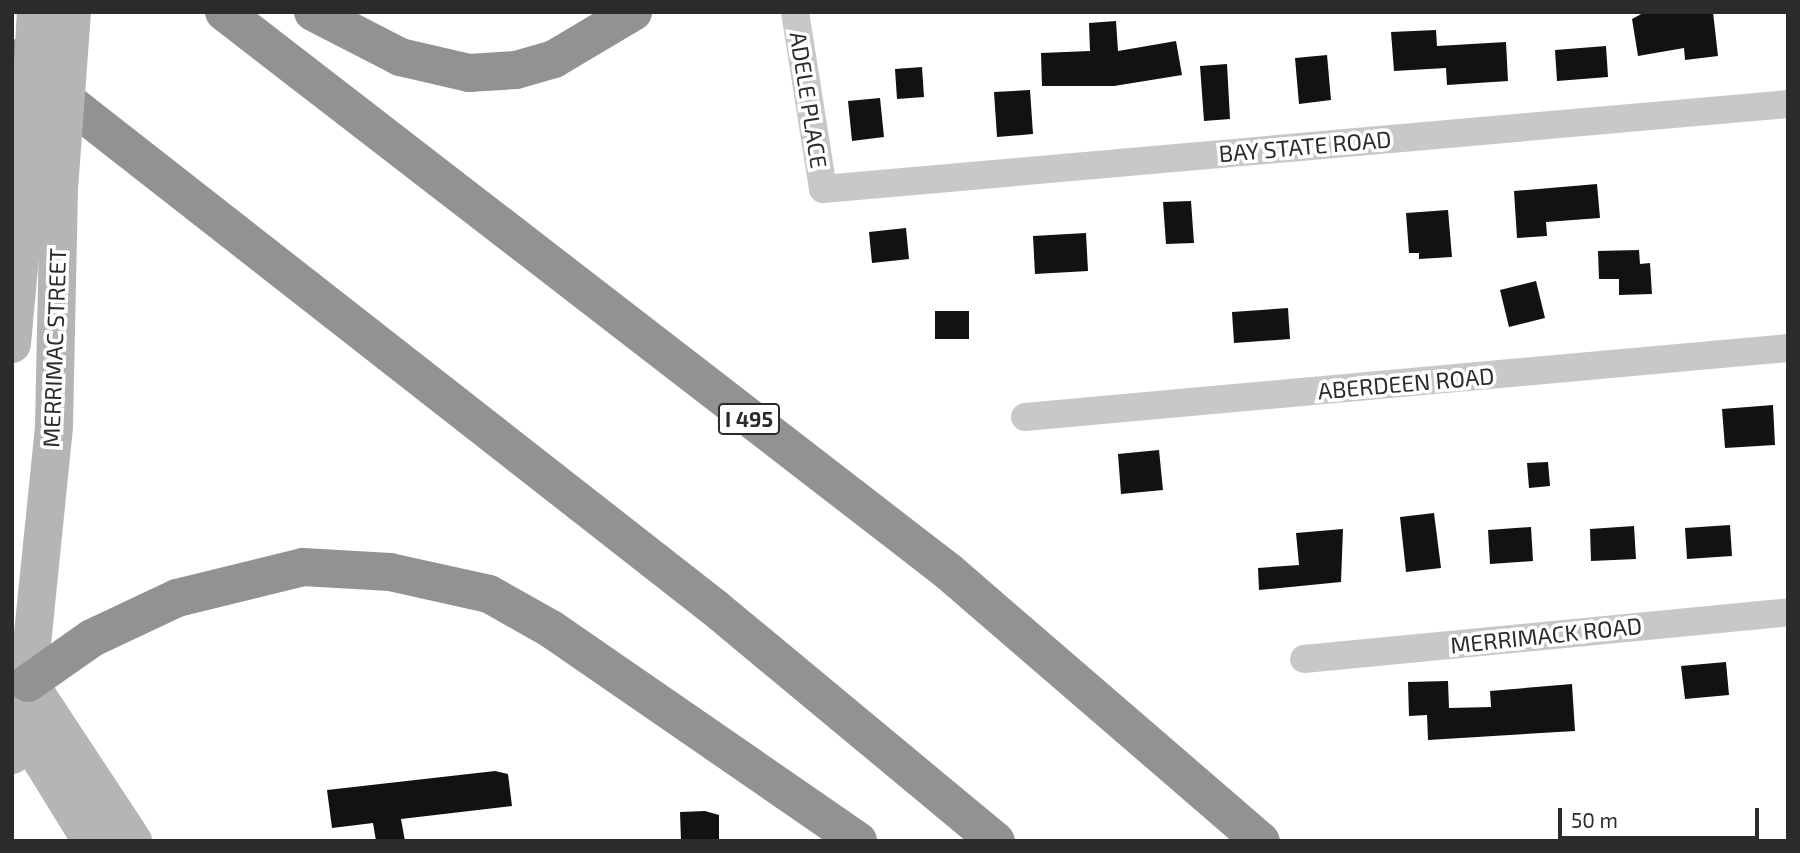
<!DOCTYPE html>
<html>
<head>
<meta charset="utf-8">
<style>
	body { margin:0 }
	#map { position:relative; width:1800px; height:853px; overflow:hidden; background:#fff; font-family:"Exo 2",sans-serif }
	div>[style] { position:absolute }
	.building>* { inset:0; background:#121212 }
	.street>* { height:28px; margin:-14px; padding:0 14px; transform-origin:14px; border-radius:14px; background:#c8c8c8 }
	.secondary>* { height:38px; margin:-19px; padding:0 19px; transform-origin:19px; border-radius:19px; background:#b5b5b5 }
	.highway>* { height:38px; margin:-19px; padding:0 19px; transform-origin:19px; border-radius:19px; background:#929292 }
	.secondary-bridge>* { height:38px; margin:-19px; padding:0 19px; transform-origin:19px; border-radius:19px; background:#b5b5b5 }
	span { translate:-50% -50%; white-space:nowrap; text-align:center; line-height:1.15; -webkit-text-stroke:7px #fff; paint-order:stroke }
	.shield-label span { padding:2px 5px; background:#fff; border:2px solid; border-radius:5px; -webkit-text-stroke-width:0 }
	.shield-label { font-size:21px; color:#2b2b2b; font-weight:700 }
	.street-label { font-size:23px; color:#2b2b2b }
	.frame { position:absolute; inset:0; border:14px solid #2b2b2b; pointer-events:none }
	.scale { position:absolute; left:1558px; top:808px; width:201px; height:32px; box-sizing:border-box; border:4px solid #2b2b2b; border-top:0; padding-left:9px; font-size:21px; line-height:24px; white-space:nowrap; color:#2b2b2b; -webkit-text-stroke:5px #fff; paint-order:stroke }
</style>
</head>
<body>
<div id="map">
	<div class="building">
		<i style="clip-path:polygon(1645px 12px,1713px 12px,1718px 56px,1685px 60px,1684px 48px,1638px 56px,1632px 19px)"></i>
		<i style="clip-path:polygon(1116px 21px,1118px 51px,1176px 41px,1182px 75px,1114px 86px,1042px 86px,1041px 53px,1090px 51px,1089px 23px)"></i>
		<i style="clip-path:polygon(1436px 30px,1437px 46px,1506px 42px,1508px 81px,1447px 85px,1446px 68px,1394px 71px,1391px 32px)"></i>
		<i style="clip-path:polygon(1606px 46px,1608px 77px,1557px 81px,1555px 50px)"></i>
		<i style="clip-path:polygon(1327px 55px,1331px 100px,1299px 104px,1295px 58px)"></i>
		<i style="clip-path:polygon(1227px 64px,1230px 119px,1204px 121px,1200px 66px)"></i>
		<i style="clip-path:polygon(922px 67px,924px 97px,897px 99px,895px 69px)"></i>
		<i style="clip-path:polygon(1030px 90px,1033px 134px,997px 137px,994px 92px)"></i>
		<i style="clip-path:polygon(880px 98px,884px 137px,852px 141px,848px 101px)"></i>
		<i style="clip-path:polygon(1597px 184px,1600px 218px,1546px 222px,1547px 236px,1517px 238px,1514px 191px)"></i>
		<i style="clip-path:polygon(1191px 201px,1194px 243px,1166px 244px,1163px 202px)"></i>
		<i style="clip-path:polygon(1448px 210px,1452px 257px,1419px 259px,1419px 253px,1409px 253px,1406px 213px)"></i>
		<i style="clip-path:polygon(906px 228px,909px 259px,872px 263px,869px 232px)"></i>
		<i style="clip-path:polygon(1086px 233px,1088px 271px,1035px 274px,1033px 236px)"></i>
		<i style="clip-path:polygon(1639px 250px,1640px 264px,1650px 263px,1652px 294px,1619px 295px,1619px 279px,1599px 279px,1598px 251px)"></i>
		<i style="clip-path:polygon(1536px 281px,1545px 318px,1509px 327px,1500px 290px)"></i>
		<i style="clip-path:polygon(1288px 308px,1290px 339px,1234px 343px,1232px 312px)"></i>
		<i style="clip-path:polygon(935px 311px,969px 311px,969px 339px,935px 339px)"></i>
		<i style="clip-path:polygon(1773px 405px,1775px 445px,1725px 448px,1722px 409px)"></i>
		<i style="clip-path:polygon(1159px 450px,1163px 490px,1121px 494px,1118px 454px)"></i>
		<i style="clip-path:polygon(1548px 462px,1550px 486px,1529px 488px,1527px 463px)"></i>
		<i style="clip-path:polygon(1434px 513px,1441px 568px,1406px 572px,1400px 517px)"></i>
		<i style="clip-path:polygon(1730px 525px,1732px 556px,1687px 559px,1685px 528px)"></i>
		<i style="clip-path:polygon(1634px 526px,1636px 559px,1591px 561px,1590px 529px)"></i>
		<i style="clip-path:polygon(1531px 527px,1533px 561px,1490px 564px,1488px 530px)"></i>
		<i style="clip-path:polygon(1343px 529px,1341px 582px,1259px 590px,1258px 568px,1299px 565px,1296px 533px)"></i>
		<i style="clip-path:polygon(1726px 662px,1729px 695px,1685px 699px,1681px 666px)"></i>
		<i style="clip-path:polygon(1448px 681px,1449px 708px,1491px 707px,1490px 691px,1572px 684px,1575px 731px,1428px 740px,1427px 715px,1409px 716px,1408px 682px)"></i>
		<i style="clip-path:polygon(495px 771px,508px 774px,512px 806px,401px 819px,405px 841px,376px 841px,373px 823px,332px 828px,327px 790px)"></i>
		<i style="clip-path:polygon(705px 811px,719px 815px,719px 841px,681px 841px,680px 812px)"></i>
	</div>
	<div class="street">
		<i style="left:795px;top:12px;width:179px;rotate:81deg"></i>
		<i style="left:823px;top:189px;width:969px;rotate:-5.03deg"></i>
		<i style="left:1025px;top:417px;width:766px;rotate:-5.17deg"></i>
		<i style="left:1304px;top:659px;width:486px;rotate:-5.5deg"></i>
	</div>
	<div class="secondary">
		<i style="left:12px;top:344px;width:156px;rotate:-84.8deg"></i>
		<i style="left:23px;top:674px;width:200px;rotate:56.6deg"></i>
		<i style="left:13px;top:714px;width:149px;rotate:58.4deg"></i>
		<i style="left:12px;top:755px;width:74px;rotate:-77.5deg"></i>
		<i style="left:28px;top:683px;width:258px;rotate:-84.2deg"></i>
		<i style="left:54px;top:426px;width:237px;rotate:-88.8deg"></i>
	</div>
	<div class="highway">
		<i style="left:224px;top:12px;width:916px;rotate:37.68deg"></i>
		<i style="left:949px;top:572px;width:412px;rotate:40.8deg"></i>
		<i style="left:313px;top:12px;width:98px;rotate:27.3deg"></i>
		<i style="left:400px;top:57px;width:71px;rotate:13.1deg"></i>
		<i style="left:469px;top:73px;width:47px;rotate:-3.7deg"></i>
		<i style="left:516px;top:70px;width:40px;rotate:-16deg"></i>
		<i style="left:554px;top:59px;width:92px;rotate:-30.7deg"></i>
		<i style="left:12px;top:58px;width:893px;rotate:38.04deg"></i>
		<i style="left:715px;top:608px;width:365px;rotate:39.7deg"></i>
		<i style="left:28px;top:683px;width:78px;rotate:-35.1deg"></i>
		<i style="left:92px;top:638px;width:94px;rotate:-25.2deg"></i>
		<i style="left:177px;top:598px;width:130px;rotate:-13.8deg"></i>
		<i style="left:303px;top:567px;width:87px;rotate:3.3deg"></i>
		<i style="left:390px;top:572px;width:101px;rotate:12.5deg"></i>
		<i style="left:489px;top:594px;width:71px;rotate:29.4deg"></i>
		<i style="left:551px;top:629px;width:373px;rotate:34.6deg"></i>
	</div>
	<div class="secondary-bridge">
		<i style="left:26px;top:189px;width:177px;rotate:-86.8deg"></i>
		<i style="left:59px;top:189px;width:177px;rotate:-85.8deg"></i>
	</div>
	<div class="shield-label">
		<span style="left:749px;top:419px">I 495</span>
	</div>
	<div class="street-label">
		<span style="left:809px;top:100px;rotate:81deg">ADELE PLACE</span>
		<span style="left:1305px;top:146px;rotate:-5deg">BAY STATE ROAD</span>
		<span style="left:54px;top:348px;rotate:-88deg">MERRIMAC STREET</span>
		<span style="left:1406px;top:383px;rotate:-5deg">ABERDEEN ROAD</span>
		<span style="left:1546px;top:635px;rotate:-6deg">MERRIMACK ROAD</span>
	</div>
	<div class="frame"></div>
	<div class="scale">50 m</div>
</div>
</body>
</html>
